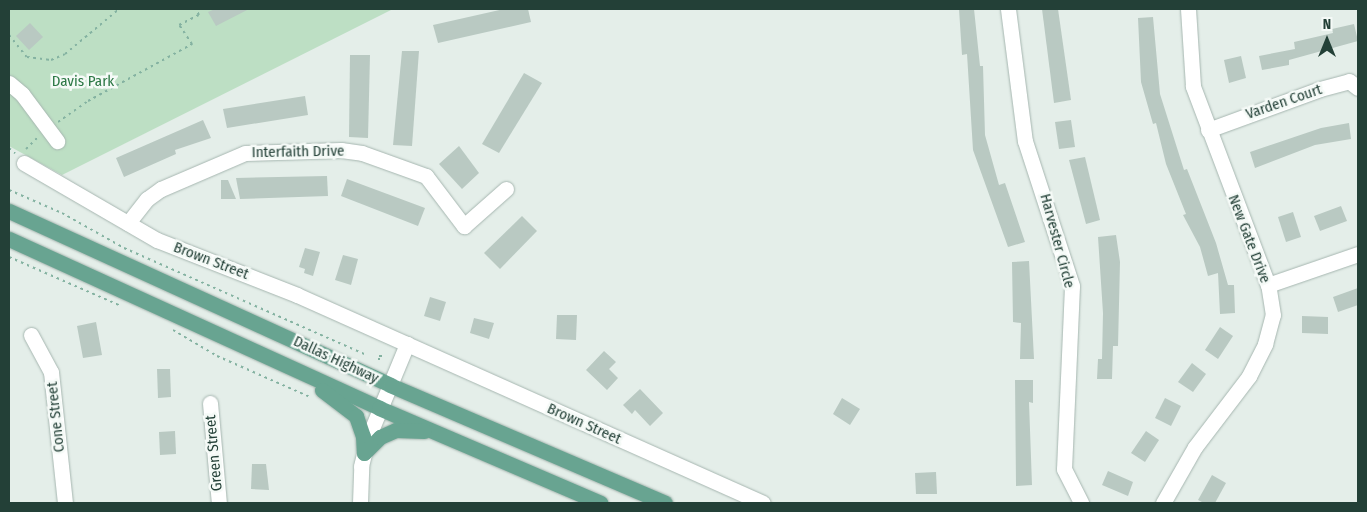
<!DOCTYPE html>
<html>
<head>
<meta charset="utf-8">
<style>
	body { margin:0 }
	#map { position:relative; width:1367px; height:512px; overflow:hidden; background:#e4eee9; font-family:"Fira Sans Condensed",sans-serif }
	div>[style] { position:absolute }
	.green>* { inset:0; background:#bddfc4 }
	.building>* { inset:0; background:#b9c9c2 }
	.path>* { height:2px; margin-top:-1px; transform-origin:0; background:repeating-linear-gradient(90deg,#84b2a1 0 2.5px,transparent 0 6.5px) }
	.roads { filter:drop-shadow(0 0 1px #a6b6b0) drop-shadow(0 0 1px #a6b6b0) }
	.minor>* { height:15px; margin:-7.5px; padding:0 7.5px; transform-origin:7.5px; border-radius:7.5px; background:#fff }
	.major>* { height:15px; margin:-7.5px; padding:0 7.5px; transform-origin:7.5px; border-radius:7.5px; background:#68a491 }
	span { translate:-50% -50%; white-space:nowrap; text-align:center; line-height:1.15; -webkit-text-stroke:5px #f5faf7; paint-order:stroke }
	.park-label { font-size:15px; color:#2c7845 }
	.street-label { font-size:15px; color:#234037 }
	.frame { position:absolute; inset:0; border:10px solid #234037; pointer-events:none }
	.north { position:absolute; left:1302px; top:15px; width:50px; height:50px; -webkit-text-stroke:4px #f5faf7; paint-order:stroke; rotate:0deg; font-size:14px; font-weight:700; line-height:20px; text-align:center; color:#234037 }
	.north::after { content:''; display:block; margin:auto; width:18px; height:22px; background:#234037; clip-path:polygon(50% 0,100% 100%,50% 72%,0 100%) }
</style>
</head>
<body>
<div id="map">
	<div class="green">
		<i style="clip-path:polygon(9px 9px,393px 9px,62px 175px,9px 146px)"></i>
	</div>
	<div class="building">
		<i style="clip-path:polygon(215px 9px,249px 9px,216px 26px,208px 12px)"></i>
		<i style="clip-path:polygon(504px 9px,528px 9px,531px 22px,438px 43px,433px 25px)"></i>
		<i style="clip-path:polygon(959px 9px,974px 9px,980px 66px,983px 66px,985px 135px,999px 185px,1005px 183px,1025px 242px,1008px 247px,973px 150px,967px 54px,962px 55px)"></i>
		<i style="clip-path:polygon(1042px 9px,1058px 9px,1071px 100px,1054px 103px)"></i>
		<i style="clip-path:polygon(1153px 17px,1160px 94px,1184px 170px,1187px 169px,1216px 243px,1228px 285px,1234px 285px,1235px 313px,1220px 314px,1218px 273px,1208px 276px,1200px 247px,1183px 215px,1186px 214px,1166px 164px,1156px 123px,1153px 124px,1141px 82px,1138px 18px)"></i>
		<i style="clip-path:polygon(30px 23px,43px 37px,29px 50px,16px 36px)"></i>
		<i style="clip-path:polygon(1354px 24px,1358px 41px,1289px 60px,1289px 65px,1262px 70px,1259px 56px,1295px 49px,1294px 42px,1333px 33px,1332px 29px)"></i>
		<i style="clip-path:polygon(402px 51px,419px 51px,412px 146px,393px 145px)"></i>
		<i style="clip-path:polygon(350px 55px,370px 55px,368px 138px,349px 137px)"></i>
		<i style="clip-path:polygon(1241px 56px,1246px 78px,1229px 83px,1224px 60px)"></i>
		<i style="clip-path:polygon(524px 73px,542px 83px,499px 153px,482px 144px)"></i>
		<i style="clip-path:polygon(305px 96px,308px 115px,227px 128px,223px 109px)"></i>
		<i style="clip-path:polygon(203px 120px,211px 138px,175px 150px,176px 154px,124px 177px,116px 158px)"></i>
		<i style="clip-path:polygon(1071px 120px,1075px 147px,1059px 149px,1055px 122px)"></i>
		<i style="clip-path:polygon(1349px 123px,1351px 139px,1315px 145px,1255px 168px,1250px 152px,1321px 128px)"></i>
		<i style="clip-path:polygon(459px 146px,479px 173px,462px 189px,439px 164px)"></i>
		<i style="clip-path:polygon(1085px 157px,1100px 220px,1086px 224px,1069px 160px)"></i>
		<i style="clip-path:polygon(327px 176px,328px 196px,240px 199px,236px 178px)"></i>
		<i style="clip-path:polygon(347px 179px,425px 208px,418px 226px,341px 196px)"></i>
		<i style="clip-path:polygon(221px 180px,228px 180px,236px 199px,221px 199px)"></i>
		<i style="clip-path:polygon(1341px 206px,1347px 221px,1320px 231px,1314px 216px)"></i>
		<i style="clip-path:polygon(1293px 212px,1301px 237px,1286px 242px,1278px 217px)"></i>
		<i style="clip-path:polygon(522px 216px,537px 231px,500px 269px,484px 253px)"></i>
		<i style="clip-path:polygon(1116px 235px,1120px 262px,1118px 346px,1113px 346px,1112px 379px,1097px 379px,1098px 359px,1102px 359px,1103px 313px,1098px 237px)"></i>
		<i style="clip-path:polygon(305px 248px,320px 252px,313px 276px,304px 273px,305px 269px,299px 267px)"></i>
		<i style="clip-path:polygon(343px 255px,358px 259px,351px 285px,335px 280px)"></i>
		<i style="clip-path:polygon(1029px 261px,1034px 359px,1020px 359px,1021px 323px,1013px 322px,1012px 262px)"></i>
		<i style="clip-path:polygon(1358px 288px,1358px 305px,1338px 312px,1333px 297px)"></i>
		<i style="clip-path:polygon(430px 297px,446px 302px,440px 321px,424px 316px)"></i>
		<i style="clip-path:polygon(557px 315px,577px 315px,576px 340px,556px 339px)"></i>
		<i style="clip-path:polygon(1302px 316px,1328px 317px,1328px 334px,1302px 333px)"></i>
		<i style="clip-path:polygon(474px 318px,494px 323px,489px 339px,470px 333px)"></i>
		<i style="clip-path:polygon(96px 322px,102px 355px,83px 358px,77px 326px)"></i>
		<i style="clip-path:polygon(1220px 327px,1233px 336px,1218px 359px,1205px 350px)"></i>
		<i style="clip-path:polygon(604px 351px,616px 362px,609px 369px,618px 378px,607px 390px,586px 370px)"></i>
		<i style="clip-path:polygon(1192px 363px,1206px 374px,1193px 392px,1178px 382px)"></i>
		<i style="clip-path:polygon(157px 369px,170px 369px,171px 397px,158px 398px)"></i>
		<i style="clip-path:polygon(1015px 380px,1033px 380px,1033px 403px,1029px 402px,1032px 485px,1016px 486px)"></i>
		<i style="clip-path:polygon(640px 389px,663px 413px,650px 426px,635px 410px,632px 414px,623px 405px)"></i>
		<i style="clip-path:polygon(842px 398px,860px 409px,850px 425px,833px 414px)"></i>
		<i style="clip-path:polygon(1165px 398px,1181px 406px,1171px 426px,1155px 418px)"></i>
		<i style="clip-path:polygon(175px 431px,176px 454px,160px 455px,159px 432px)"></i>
		<i style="clip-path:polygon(1146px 431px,1159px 440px,1145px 462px,1131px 453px)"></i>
		<i style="clip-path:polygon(252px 464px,266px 464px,269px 490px,251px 489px)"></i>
		<i style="clip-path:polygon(1108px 471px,1133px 482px,1128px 496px,1102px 485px)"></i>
		<i style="clip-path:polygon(936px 472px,937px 494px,916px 494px,915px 473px)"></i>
		<i style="clip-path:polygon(1212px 475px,1226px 483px,1215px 503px,1204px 503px,1198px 500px)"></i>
	</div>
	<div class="path">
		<i style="left:9px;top:35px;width:28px;rotate:51deg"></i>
		<i style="left:27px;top:57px;width:24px;rotate:7deg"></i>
		<i style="left:51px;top:60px;width:15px;rotate:-23deg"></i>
		<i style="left:65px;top:54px;width:70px;rotate:-39.8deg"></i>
		<i style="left:58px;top:122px;width:37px;rotate:-35deg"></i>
		<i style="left:88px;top:101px;width:119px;rotate:-28.7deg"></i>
		<i style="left:192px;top:44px;width:23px;rotate:-124deg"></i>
		<i style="left:179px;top:25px;width:22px;rotate:-27deg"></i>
		<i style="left:199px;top:15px;width:7px;rotate:-117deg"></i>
		<i style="left:9px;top:148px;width:8px;rotate:40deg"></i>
		<i style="left:26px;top:149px;width:17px;rotate:-45deg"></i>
		<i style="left:9px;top:190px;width:58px;rotate:23.5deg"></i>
		<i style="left:62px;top:213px;width:71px;rotate:29.4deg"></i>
		<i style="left:124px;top:248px;width:266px;rotate:23.8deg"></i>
		<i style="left:9px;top:257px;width:122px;rotate:23.6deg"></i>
		<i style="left:173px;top:330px;width:51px;rotate:30.6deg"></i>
		<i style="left:217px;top:356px;width:102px;rotate:23.8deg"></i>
		<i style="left:379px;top:360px;width:4px;rotate:-90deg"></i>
		<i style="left:379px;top:356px;width:6px"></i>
	</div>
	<div class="roads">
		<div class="minor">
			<i style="left:1008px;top:9px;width:133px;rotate:82.7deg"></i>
			<i style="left:1025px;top:141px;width:152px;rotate:72deg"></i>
			<i style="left:1072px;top:286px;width:183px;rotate:92.5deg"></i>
			<i style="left:1064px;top:469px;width:38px;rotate:63deg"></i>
			<i style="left:9px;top:83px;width:17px;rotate:40deg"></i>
			<i style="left:22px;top:94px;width:59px;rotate:53.3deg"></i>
			<i style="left:1208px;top:130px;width:119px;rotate:-20.1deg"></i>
			<i style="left:1320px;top:89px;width:30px;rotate:-15deg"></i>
			<i style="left:1349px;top:81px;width:11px;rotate:38deg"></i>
			<i style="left:24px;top:163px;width:154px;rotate:30.1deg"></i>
			<i style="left:157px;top:240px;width:150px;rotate:21.4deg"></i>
			<i style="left:297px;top:295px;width:510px;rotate:24.05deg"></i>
			<i style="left:128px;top:223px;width:31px;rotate:-52deg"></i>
			<i style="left:147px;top:199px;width:17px;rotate:-36deg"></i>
			<i style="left:161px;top:189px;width:91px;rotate:-23.2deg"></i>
			<i style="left:245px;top:153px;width:96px;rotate:-1.8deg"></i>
			<i style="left:341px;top:150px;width:21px;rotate:8deg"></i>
			<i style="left:362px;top:153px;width:68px;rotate:19.8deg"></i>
			<i style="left:426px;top:176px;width:63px;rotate:52.8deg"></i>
			<i style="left:464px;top:226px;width:56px;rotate:-41.4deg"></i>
			<i style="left:1268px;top:285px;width:95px;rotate:-19deg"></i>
			<i style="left:31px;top:335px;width:42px;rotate:61.6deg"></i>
			<i style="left:51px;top:372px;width:132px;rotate:83.9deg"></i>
			<i style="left:210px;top:403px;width:100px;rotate:84.9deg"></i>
			<i style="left:360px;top:503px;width:37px;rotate:-88deg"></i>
			<i style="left:361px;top:466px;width:29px;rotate:-76deg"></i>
			<i style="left:368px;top:438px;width:102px;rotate:-67.5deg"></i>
			<i style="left:1163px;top:503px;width:64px;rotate:-60.3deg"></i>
			<i style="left:1195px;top:447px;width:89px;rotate:-52.7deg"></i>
			<i style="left:1249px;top:376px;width:36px;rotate:-63deg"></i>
			<i style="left:1265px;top:344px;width:30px;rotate:-75deg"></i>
			<i style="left:1273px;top:315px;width:30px;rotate:-99deg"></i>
			<i style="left:1268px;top:285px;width:213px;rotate:-110.7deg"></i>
			<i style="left:1193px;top:86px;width:77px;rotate:-93.7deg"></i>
		</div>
		<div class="major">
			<i style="left:9px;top:211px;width:419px;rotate:24.5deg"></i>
			<i style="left:390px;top:385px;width:299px;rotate:23.2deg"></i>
			<i style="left:9px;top:239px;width:407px;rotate:24.5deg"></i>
			<i style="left:379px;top:408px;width:241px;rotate:23.2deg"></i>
			<i style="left:322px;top:390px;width:43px;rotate:37.4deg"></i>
			<i style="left:356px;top:416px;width:21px;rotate:71deg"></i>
			<i style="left:363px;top:436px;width:17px;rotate:87deg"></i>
			<i style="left:364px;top:453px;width:23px;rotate:-45deg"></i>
			<i style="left:380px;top:437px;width:17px;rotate:-24deg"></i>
			<i style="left:396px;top:430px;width:28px;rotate:2deg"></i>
		</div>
	</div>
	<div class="park-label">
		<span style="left:83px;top:82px">Davis Park</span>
	</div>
	<div class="street-label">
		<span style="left:1284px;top:102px;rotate:-19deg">Varden Court</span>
		<span style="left:298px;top:152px;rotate:-1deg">Interfaith Drive</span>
		<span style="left:1249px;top:239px;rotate:69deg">New Gate Drive</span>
		<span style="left:1057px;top:241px;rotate:75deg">Harvester Circle</span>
		<span style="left:211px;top:261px;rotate:21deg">Brown Street</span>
		<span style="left:336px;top:360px;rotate:25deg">Dallas Highway</span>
		<span style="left:56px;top:417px;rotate:-96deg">Cone Street</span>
		<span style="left:584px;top:424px;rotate:24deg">Brown Street</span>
		<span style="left:214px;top:453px;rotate:-95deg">Green Street</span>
	</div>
	<div class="frame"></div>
	<div class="north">N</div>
</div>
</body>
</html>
